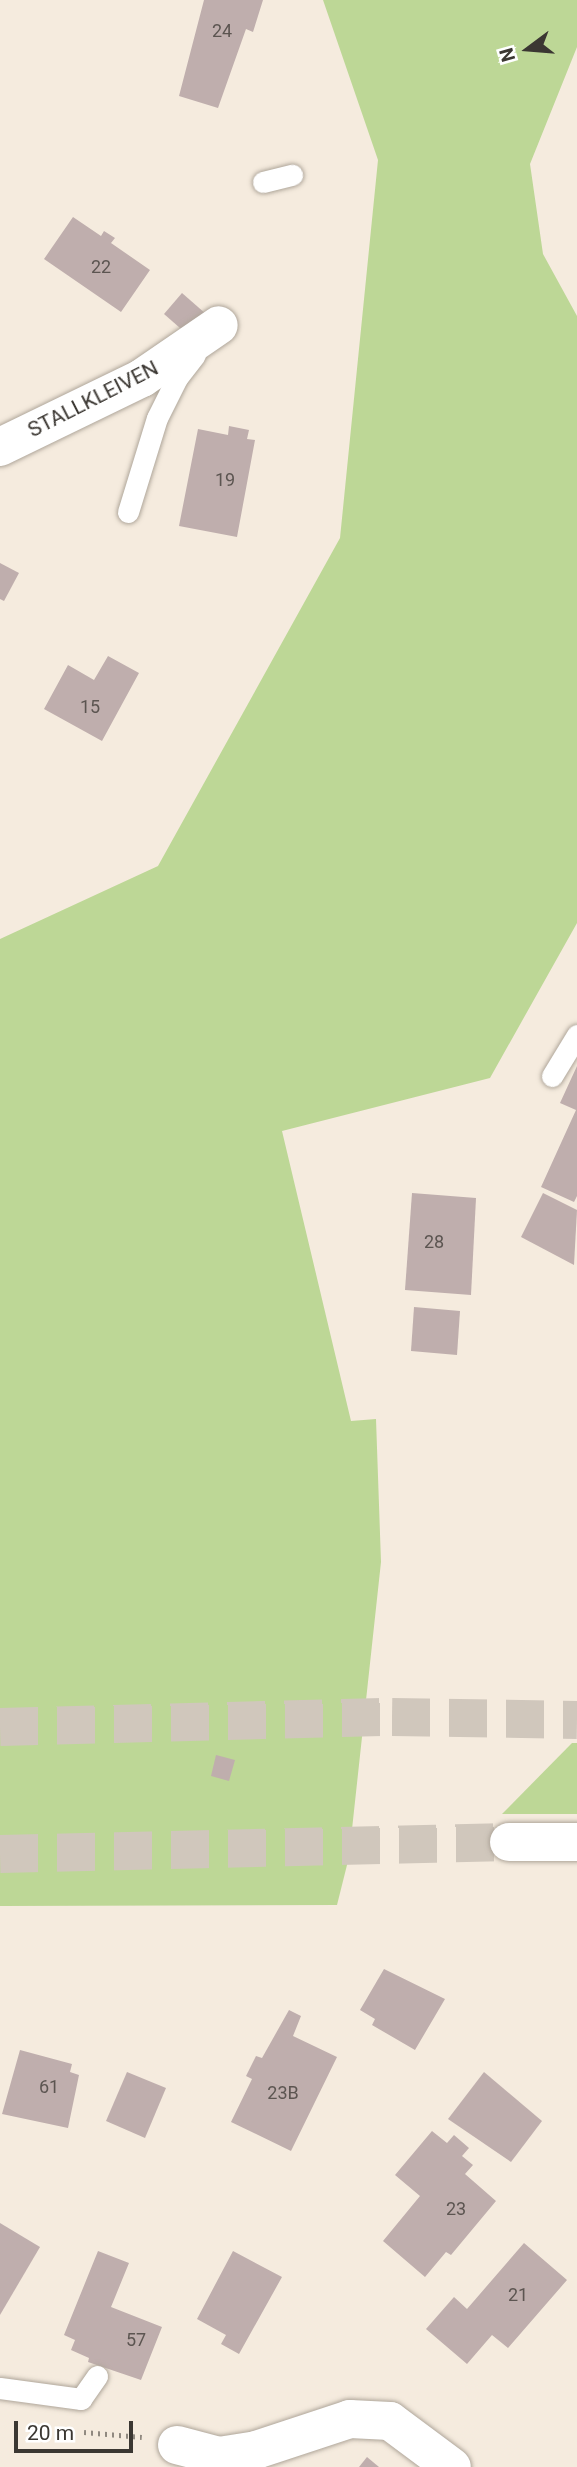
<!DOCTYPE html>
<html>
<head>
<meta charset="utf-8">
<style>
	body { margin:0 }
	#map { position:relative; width:577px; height:2467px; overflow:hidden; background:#f5ebde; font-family:Roboto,sans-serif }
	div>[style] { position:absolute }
	.green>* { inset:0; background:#bdd796 }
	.building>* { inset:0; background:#bfaead }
	.highway-tunnel>* { height:38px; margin-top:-19px; transform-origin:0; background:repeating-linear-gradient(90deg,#d0c7bc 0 38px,transparent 0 57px) }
	.path>* { height:4.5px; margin-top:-2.25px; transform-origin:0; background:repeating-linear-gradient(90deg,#908980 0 2px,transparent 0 7px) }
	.roads { filter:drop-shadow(0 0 2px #afa69a) drop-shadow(0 0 2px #afa69a) }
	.lane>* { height:21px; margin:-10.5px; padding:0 10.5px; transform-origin:10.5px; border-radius:10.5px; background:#fff }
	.street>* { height:38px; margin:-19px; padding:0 19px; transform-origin:19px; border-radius:19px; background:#fff }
	.highway>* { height:38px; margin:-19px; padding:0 19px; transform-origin:19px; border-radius:19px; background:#fff }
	span { translate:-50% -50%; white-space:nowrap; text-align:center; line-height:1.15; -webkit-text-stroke:6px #fff; paint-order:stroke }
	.number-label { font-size:18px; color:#5c5551 }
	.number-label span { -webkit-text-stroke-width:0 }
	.street-label { font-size:21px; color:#3b3732 }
	.north { position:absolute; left:493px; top:14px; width:70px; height:70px; -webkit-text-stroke:5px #fff; paint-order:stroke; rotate:254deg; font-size:19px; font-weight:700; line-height:28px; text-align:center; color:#3b3732 }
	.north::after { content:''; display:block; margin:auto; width:24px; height:32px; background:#3b3732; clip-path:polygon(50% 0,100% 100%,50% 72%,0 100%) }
	.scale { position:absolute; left:14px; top:2421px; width:119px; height:32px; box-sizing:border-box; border:4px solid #3b3732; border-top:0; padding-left:9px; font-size:21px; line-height:24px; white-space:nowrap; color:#3b3732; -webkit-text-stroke:5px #fff; paint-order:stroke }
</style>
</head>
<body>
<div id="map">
	<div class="green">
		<i style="clip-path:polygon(323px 0,577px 0,577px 47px,530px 164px,543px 254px,577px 316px,577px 923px,490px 1078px,282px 1131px,351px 1421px,376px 1419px,381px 1562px,349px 1857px,337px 1905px,0 1906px,0 939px,158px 866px,340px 538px,378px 160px)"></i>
		<i style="clip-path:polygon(572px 1743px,577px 1743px,577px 1814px,502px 1814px)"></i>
	</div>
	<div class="building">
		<i style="clip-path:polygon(204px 0,263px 0,253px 32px,246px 29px,218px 108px,179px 96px)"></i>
		<i style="clip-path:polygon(73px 217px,101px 236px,104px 231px,115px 238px,111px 243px,150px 270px,121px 312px,44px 259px)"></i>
		<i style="clip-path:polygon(182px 293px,206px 314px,188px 335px,164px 314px)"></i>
		<i style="clip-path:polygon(229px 426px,249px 430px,247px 439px,255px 440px,237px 537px,179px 526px,198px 429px,228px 435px)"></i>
		<i style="clip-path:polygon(0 563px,19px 573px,4px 601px,0 599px)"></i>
		<i style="clip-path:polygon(108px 656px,139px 673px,102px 741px,44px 709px,68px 665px,94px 680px)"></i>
		<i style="clip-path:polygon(577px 1066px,577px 1196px,574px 1202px,541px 1187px,576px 1110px,560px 1103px)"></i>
		<i style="clip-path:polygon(412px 1193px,476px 1198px,471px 1295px,405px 1290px)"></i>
		<i style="clip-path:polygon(543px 1193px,577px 1210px,574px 1265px,521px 1237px)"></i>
		<i style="clip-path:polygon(414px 1307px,460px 1311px,457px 1355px,411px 1351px)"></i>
		<i style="clip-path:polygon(216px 1755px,235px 1760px,229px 1781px,211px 1776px)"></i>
		<i style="clip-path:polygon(384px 1969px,445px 1999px,415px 2050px,372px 2025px,375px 2019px,360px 2010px)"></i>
		<i style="clip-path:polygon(289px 2010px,301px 2016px,293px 2036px,337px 2057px,291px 2151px,231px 2122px,252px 2079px,246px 2076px,256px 2056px,262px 2058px)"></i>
		<i style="clip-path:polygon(20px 2050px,72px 2064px,70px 2072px,79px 2075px,68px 2128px,2px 2114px)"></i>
		<i style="clip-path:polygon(127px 2072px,166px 2088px,145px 2138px,106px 2121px)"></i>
		<i style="clip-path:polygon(484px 2072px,542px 2121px,511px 2162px,448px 2119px)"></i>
		<i style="clip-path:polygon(432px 2131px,447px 2143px,454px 2135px,469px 2148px,462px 2156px,473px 2165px,465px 2174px,496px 2201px,451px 2255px,446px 2252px,425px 2277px,383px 2241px,420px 2196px,395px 2175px)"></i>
		<i style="clip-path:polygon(0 2223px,40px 2247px,0 2315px)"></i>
		<i style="clip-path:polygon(524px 2243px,567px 2280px,508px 2348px,492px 2335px,467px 2364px,426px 2329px,454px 2297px,467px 2309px)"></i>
		<i style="clip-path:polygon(98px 2251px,129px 2263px,111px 2307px,162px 2327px,141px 2380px,88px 2362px,89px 2358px,71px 2350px,75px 2340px,64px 2335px)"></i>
		<i style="clip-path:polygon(233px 2251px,282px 2277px,239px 2354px,221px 2344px,226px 2335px,197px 2319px)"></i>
		<i style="clip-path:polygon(367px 2457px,379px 2467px,359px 2467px)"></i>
	</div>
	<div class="highway-tunnel">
		<i style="left:0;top:1727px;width:392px;rotate:-1.5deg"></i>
		<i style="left:392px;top:1717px;width:185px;rotate:0.9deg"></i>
		<i style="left:0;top:1854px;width:509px;rotate:-1.35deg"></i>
	</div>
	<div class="path">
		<i style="left:84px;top:2432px;width:58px;rotate:4.9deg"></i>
	</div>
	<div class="roads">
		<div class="lane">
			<i style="left:263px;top:182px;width:30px;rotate:-14deg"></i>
			<i style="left:128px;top:512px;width:98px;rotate:-72.9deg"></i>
			<i style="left:157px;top:418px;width:45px;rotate:-63.4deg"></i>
			<i style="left:177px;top:378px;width:29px;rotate:-52deg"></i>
			<i style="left:552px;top:1076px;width:48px;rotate:-58.6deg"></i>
			<i style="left:0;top:2388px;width:82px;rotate:7.7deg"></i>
			<i style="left:81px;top:2399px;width:28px;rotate:-55deg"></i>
		</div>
		<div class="street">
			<i style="left:0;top:447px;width:158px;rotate:-25.9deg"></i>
			<i style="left:142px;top:378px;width:93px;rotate:-34.5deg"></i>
			<i style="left:177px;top:2445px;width:43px;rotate:14.7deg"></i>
			<i style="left:219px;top:2456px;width:37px;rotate:-9deg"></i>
			<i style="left:256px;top:2450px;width:99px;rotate:-18.3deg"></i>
			<i style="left:350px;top:2419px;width:40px;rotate:2.9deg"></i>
			<i style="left:390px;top:2421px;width:77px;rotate:36.6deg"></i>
		</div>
		<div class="highway">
			<i style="left:509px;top:1842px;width:68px"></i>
		</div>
	</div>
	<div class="number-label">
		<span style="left:222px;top:31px">24</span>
		<span style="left:101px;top:267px">22</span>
		<span style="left:225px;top:480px">19</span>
		<span style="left:90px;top:707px">15</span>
		<span style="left:434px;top:1242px">28</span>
		<span style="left:49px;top:2087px">61</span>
		<span style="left:283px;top:2093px">23B</span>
		<span style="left:456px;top:2209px">23</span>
		<span style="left:518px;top:2295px">21</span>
		<span style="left:136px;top:2340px">57</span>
	</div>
	<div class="street-label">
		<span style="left:93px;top:399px;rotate:-27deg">STALLKLEIVEN</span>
	</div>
	<div class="north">N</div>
	<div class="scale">20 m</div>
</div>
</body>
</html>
